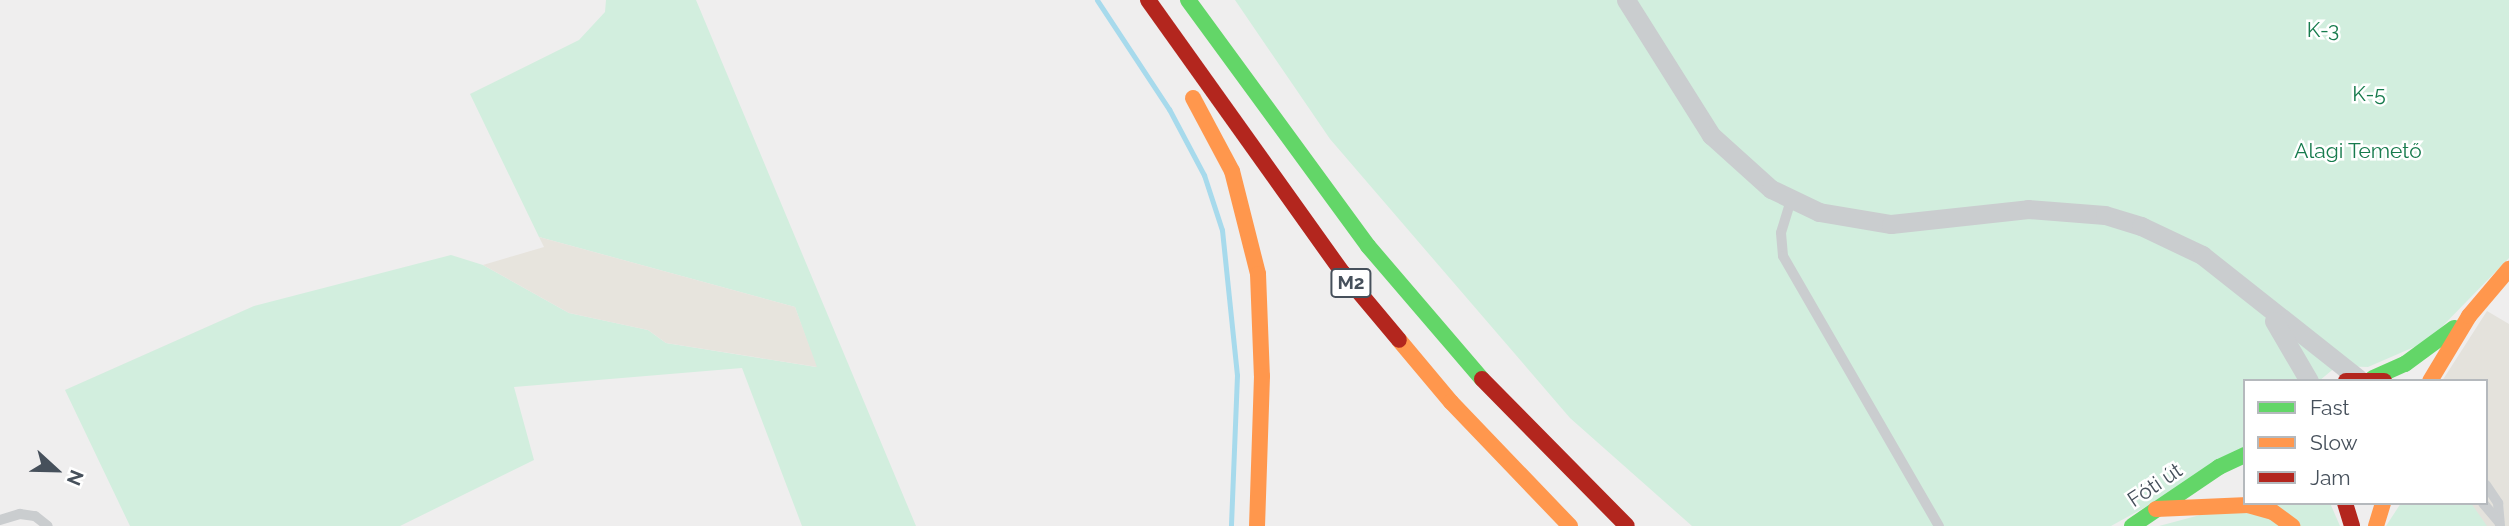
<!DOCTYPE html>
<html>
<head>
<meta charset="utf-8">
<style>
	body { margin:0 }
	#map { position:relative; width:2509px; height:526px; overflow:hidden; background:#efeeee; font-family:Raleway,sans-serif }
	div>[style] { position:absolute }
	.commercial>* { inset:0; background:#e4e2dc }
	.green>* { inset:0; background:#d2eede }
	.sand>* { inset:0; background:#e7e4dd }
	.stream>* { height:5px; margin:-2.5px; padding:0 2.5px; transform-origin:2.5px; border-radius:2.5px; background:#a7daec }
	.lane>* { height:10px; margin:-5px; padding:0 5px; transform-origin:5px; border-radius:5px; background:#cacdcf }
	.street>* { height:19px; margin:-9.5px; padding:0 9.5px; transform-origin:9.5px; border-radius:9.5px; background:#cacdcf }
	.fast>* { height:16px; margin:-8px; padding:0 8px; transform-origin:8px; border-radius:8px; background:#63d668 }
	.slow>* { height:16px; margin:-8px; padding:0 8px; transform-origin:8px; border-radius:8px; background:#ff974d }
	.jam>* { height:16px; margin:-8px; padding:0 8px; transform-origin:8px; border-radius:8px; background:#b3261e }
	span { translate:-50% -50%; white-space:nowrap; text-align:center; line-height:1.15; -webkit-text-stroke:5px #fff; paint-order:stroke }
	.shield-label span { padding:2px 5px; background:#fff; border:2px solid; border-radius:5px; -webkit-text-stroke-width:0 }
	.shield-label { font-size:19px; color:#46505b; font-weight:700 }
	.park-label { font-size:21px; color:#177b4d }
	.street-label { font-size:21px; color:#46505b }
	.legend { position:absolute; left:2243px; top:379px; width:245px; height:126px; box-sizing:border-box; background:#fff; border:2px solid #b5b9bd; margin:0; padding:9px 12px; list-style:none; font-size:21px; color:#46505b }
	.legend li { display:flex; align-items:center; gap:14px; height:35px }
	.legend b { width:35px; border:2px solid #b5b9bd }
	.north { position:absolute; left:21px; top:435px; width:70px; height:70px; -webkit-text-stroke:5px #fff; paint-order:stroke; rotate:112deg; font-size:19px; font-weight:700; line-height:28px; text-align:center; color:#46505b }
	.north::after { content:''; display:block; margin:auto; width:24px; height:32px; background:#46505b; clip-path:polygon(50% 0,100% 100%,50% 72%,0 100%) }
</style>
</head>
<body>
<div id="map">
	<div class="commercial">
		<i style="clip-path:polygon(2487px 311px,2509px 324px,2509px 526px,2457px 526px,2425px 503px,2486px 503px,2486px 381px,2442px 381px)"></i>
	</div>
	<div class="green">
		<i style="clip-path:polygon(606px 0,696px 0,916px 526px,802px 526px,742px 368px,514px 387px,534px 460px,400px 526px,130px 526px,65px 390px,254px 306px,451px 255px,483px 265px,569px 313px,648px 330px,666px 343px,816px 367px,795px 307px,539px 237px,470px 94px,579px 40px,605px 12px)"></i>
		<i style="clip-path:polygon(1235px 0,2509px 0,2509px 258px,2428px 341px,2368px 367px,2337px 366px,2319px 381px,2245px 381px,2245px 452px,2111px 526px,1692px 526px,1570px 418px,1330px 139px)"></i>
		<i style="clip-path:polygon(2245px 503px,2330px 503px,2340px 526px,2159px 526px)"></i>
		<i style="clip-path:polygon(2401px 503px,2471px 503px,2487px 526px,2386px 526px)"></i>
	</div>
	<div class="sand">
		<i style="clip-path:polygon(539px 237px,795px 307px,817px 367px,666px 343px,648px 330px,569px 313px,483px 265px,544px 247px)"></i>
	</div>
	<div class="stream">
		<i style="left:1097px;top:0;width:131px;rotate:56.6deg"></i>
		<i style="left:1169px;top:109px;width:75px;rotate:62.1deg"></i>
		<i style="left:1204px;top:175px;width:58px;rotate:71.9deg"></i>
		<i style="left:1222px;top:230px;width:146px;rotate:84.1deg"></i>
		<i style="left:1237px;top:375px;width:151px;rotate:92.3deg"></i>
	</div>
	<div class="lane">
		<i style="left:1791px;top:200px;width:34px;rotate:107deg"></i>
		<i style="left:1781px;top:233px;width:23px;rotate:85deg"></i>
		<i style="left:1783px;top:256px;width:312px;rotate:60deg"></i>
		<i style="left:2486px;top:485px;width:22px;rotate:56deg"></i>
		<i style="left:2498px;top:503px;width:23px;rotate:85deg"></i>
		<i style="left:2483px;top:503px;width:25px;rotate:50deg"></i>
		<i style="left:0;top:520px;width:21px;rotate:-17deg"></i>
		<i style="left:20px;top:514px;width:15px;rotate:8deg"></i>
		<i style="left:35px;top:516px;width:16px;rotate:38deg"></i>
	</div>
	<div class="street">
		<i style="left:1626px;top:0;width:160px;rotate:57.8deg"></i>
		<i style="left:1711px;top:135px;width:81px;rotate:42deg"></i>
		<i style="left:1771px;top:189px;width:53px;rotate:25.6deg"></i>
		<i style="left:1819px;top:212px;width:73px;rotate:9.5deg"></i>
		<i style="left:1891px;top:224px;width:138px;rotate:-6.2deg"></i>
		<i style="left:2028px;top:209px;width:77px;rotate:4.5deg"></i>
		<i style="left:2105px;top:215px;width:38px;rotate:17deg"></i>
		<i style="left:2141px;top:226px;width:68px;rotate:25.4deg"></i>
		<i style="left:2202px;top:255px;width:199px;rotate:38.3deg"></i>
		<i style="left:2274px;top:321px;width:69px;rotate:59.7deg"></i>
	</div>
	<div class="fast">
		<i style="left:1188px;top:0;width:305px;rotate:53.8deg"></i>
		<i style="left:1368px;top:246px;width:175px;rotate:49.4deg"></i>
		<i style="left:2373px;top:378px;width:35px;rotate:-24deg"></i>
		<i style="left:2405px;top:364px;width:61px;rotate:-36.3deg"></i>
		<i style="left:2132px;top:526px;width:105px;rotate:-34.1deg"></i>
		<i style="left:2219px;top:467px;width:29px;rotate:-25deg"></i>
	</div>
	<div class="slow">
		<i style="left:1193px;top:98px;width:83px;rotate:61.9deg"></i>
		<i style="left:1232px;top:171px;width:106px;rotate:75.8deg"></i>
		<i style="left:1258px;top:274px;width:102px;rotate:87.8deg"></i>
		<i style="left:1262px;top:376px;width:150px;rotate:91.9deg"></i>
		<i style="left:1399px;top:340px;width:81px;rotate:50deg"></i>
		<i style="left:1451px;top:402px;width:172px;rotate:46.2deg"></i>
		<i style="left:2430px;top:381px;width:76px;rotate:-59deg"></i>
		<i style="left:2469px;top:316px;width:62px;rotate:-49.6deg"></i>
		<i style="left:2156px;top:509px;width:92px;rotate:-2.5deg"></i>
		<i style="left:2248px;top:505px;width:26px;rotate:16deg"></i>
		<i style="left:2273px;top:512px;width:24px;rotate:36deg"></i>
		<i style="left:2376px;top:526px;width:24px;rotate:-73deg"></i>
	</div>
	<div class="jam">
		<i style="left:1148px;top:0;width:335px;rotate:54.5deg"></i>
		<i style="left:1343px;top:273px;width:87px;rotate:50.1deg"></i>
		<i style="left:1482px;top:379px;width:206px;rotate:45.4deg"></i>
		<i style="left:2346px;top:381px;width:38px"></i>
		<i style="left:2345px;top:503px;width:24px;rotate:73deg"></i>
	</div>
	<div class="shield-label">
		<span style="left:1351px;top:283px">M2</span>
	</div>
	<div class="park-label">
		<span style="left:2323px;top:30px">K-3</span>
		<span style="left:2369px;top:94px">K-5</span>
		<span style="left:2358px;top:151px">Alagi Temető</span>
	</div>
	<div class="street-label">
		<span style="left:2155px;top:485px;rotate:-34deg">Fóti út</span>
	</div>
	<ul class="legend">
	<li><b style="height:9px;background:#63d668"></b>Fast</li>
	<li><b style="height:9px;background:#ff974d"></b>Slow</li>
	<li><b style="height:9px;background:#b3261e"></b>Jam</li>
	</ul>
	<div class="north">N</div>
</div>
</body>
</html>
